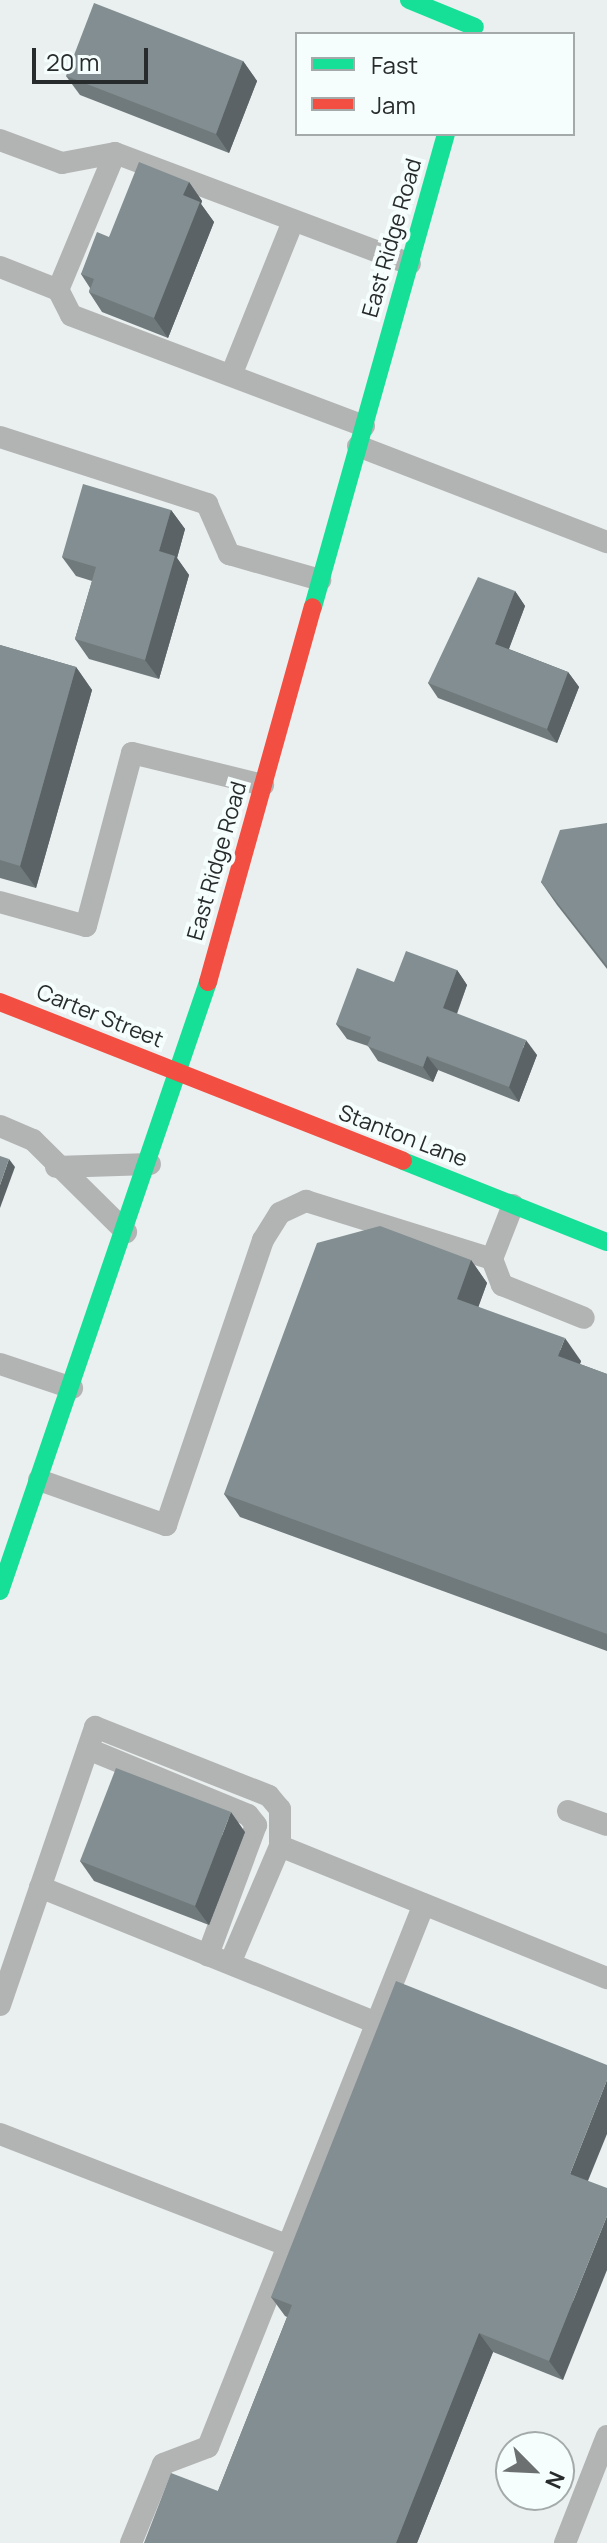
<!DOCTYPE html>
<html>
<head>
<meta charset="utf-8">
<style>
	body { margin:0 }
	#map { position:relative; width:607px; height:2543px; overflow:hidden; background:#eaefef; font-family:Manrope,sans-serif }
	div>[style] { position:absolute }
	.lane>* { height:22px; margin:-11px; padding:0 11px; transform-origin:11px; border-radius:11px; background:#b2b4b3 }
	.fast>* { height:18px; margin:-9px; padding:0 9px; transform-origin:9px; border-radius:9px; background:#16e098 }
	.jam>* { height:18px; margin:-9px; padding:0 9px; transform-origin:9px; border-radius:9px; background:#f24e42 }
	.wall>* { inset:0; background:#707a7d }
	.shaded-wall>* { inset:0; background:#5b6366 }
	.building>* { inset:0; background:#828e91 }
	span { translate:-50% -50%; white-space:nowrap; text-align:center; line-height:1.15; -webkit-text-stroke:8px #f5fefd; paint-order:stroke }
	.street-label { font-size:22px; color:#282b2b }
	.legend { position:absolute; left:295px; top:32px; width:280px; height:104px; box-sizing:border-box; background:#f5fefd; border:2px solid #a3aaa9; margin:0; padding:10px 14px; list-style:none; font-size:24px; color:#282b2b }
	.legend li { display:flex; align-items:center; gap:16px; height:40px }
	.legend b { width:40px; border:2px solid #a3aaa9 }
	.north { position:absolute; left:495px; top:2431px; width:80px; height:80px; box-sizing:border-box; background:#f5fefd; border:2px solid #a3aaa9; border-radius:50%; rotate:114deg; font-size:22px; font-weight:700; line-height:32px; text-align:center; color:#282b2b }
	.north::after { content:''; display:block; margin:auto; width:28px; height:36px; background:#6c7070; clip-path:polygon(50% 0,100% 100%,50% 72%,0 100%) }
	.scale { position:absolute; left:32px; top:48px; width:116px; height:36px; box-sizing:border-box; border:4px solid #282b2b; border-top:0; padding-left:10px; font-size:24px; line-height:28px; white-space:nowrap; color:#282b2b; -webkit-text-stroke:6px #f5fefd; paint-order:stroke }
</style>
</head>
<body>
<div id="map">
	<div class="lane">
		<i style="left:0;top:140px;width:66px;rotate:20.4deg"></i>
		<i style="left:62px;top:163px;width:54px;rotate:-10.7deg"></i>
		<i style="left:0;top:267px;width:62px;rotate:21.6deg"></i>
		<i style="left:232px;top:373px;width:164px;rotate:-68.1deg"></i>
		<i style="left:364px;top:426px;width:313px;rotate:-159.3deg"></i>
		<i style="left:71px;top:315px;width:28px;rotate:-117deg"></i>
		<i style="left:58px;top:290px;width:148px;rotate:-67.4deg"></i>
		<i style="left:115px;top:153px;width:315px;rotate:20.6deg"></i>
		<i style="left:0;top:437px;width:218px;rotate:17.9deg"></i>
		<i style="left:207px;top:504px;width:55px;rotate:66.3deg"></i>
		<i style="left:229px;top:554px;width:95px;rotate:15.9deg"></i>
		<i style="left:358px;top:446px;width:267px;rotate:21.1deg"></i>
		<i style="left:0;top:902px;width:89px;rotate:15.6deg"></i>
		<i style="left:86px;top:926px;width:179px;rotate:-75.1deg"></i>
		<i style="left:132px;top:753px;width:135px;rotate:13.7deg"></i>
		<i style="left:0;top:1126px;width:36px;rotate:23deg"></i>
		<i style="left:33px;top:1140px;width:131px;rotate:44.7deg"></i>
		<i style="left:56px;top:1167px;width:94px;rotate:-1.8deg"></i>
		<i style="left:513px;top:1205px;width:58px;rotate:111.3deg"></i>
		<i style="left:492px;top:1259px;width:28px;rotate:69deg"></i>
		<i style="left:502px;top:1285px;width:88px;rotate:21.9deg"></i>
		<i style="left:0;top:1364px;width:76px;rotate:18.4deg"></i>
		<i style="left:39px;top:1480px;width:135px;rotate:19.5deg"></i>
		<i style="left:166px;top:1525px;width:301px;rotate:-71.2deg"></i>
		<i style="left:263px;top:1240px;width:32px;rotate:-58deg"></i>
		<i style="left:280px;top:1213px;width:29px;rotate:-25deg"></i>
		<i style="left:306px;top:1201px;width:195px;rotate:17.3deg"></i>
		<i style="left:88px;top:1749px;width:173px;rotate:22.4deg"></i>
		<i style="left:248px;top:1815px;width:13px;rotate:51deg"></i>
		<i style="left:256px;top:1825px;width:139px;rotate:110.3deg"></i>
		<i style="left:568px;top:1811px;width:41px;rotate:19.7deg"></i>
		<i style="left:280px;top:1846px;width:353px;rotate:22deg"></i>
		<i style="left:40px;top:1887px;width:363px;rotate:22deg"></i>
		<i style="left:0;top:2005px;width:294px;rotate:-71.1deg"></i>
		<i style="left:95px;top:1727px;width:187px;rotate:21.6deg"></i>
		<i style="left:269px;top:1796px;width:17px;rotate:50deg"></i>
		<i style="left:280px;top:1809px;width:37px;rotate:90deg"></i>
		<i style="left:280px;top:1846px;width:127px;rotate:113.1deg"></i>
		<i style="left:0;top:2134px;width:310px;rotate:21.2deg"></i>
		<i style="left:131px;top:2543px;width:85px;rotate:-67.9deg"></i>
		<i style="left:163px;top:2464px;width:48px;rotate:-20.7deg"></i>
		<i style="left:208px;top:2447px;width:584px;rotate:-68.31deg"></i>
		<i style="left:565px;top:2543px;width:115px;rotate:-68.6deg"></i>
	</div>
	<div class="fast">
		<i style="left:409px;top:0;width:71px;rotate:22.2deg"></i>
		<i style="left:313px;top:607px;width:491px;rotate:-74.3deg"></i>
		<i style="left:403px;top:1161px;width:219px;rotate:21.7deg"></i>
		<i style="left:0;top:1591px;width:644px;rotate:-71.14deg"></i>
	</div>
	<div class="jam">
		<i style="left:208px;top:982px;width:389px;rotate:-74.4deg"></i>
		<i style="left:0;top:1002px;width:433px;rotate:21.5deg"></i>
	</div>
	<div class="wall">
		<i style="clip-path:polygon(243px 61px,257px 81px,229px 153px,80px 95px,66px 76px)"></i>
		<i style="clip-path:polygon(189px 182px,202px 201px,201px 204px,214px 222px,168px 338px,102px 312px,89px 292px,90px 288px,81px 274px,109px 237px)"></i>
		<i style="clip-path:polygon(171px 510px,185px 529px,177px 558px,189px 575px,159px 679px,89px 659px,75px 639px,92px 581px,76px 576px,62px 557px)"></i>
		<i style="clip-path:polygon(515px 591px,525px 606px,509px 649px,568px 672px,579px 687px,557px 743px,438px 698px,428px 683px)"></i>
		<i style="clip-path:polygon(0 645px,76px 667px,92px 690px,36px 888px,0 878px)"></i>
		<i style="clip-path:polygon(607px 823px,607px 969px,557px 905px,541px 882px)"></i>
		<i style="clip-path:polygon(457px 970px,467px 985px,457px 1014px,537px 1055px,519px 1102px,438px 1070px,433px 1082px,378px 1061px,368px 1046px,347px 1039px,336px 1024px,394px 982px)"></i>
		<i style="clip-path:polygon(471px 1260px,487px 1283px,478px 1307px,581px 1361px,580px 1364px,607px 1374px,607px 1651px,240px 1517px,224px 1494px)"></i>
		<i style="clip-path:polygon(245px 1832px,209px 1925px,94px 1881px,80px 1861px)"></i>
		<i style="clip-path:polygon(588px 2181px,563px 2380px,493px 2352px,417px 2543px,144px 2543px,218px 2491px,287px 2317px,285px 2316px,271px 2297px)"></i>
	</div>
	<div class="shaded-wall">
		<i style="clip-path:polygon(243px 61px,257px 81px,229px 153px,216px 134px)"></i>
		<i style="clip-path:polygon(189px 182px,202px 201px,201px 204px,214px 222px,168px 338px,154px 318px,183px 195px)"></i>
		<i style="clip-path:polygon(171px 510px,185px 529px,177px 558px,189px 575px,159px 679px,145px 660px,159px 551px)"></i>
		<i style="clip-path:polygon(515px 591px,525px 606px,505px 659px,495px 644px)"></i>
		<i style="clip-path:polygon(76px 667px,92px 690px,36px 888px,20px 866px)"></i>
		<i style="clip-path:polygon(568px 672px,579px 687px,557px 743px,547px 729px)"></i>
		<i style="clip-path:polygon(457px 970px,467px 985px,453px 1023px,443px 1008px)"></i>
		<i style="clip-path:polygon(526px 1040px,537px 1055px,519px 1102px,509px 1087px)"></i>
		<i style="clip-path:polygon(427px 1056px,438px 1070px,433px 1082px,423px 1067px)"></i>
		<i style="clip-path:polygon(9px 1159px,15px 1167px,0 1208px,0 1185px)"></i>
		<i style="clip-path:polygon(471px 1260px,487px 1283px,473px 1322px,457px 1299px)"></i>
		<i style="clip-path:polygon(565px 1338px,581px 1361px,574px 1379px,558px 1356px)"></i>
		<i style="clip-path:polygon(231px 1812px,245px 1832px,209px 1925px,195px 1906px)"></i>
		<i style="clip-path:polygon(607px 2080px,607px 2134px,583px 2193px,570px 2174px)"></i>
		<i style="clip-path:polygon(607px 2216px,607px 2270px,563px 2380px,549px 2361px)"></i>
		<i style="clip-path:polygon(479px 2333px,493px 2352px,417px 2543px,396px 2543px)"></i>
	</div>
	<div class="building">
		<i style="clip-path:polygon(94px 3px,243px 61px,216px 134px,66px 76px)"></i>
		<i style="clip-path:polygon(139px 162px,189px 182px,183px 195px,200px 202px,154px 318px,89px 292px,94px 279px,81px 274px,97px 232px,109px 237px)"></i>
		<i style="clip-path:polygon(83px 484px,171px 510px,159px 551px,175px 556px,145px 660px,75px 639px,96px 567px,62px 557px)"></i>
		<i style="clip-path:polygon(478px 577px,515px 591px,495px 644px,568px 672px,547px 729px,428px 683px)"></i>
		<i style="clip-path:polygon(0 645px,76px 667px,20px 866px,0 860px)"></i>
		<i style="clip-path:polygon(607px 823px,607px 966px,541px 882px,560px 830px)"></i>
		<i style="clip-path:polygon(406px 951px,457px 970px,443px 1008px,526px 1040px,509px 1087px,427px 1056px,423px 1067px,367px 1046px,371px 1037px,336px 1024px,357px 968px,394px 982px)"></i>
		<i style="clip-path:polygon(0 1156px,9px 1159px,0 1185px)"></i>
		<i style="clip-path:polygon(380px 1226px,471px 1260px,457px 1299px,565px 1338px,558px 1356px,607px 1374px,607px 1634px,224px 1494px,317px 1243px)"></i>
		<i style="clip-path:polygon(116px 1768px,231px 1812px,195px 1906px,80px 1861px)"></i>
		<i style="clip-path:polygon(396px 1981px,607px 2065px,607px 2080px,570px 2174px,607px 2188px,607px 2216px,549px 2361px,479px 2333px,396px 2543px,144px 2543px,171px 2473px,218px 2491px,292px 2305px,271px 2297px)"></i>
	</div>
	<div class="street-label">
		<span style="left:392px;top:238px;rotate:-74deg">East Ridge Road</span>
		<span style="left:217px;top:861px;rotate:-74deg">East Ridge Road</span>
		<span style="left:100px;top:1016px;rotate:22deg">Carter Street</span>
		<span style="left:403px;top:1136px;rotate:21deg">Stanton Lane</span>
	</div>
	<ul class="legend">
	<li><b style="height:10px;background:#16e098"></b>Fast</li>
	<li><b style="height:10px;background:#f24e42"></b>Jam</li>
	</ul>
	<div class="north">N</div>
	<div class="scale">20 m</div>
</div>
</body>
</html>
